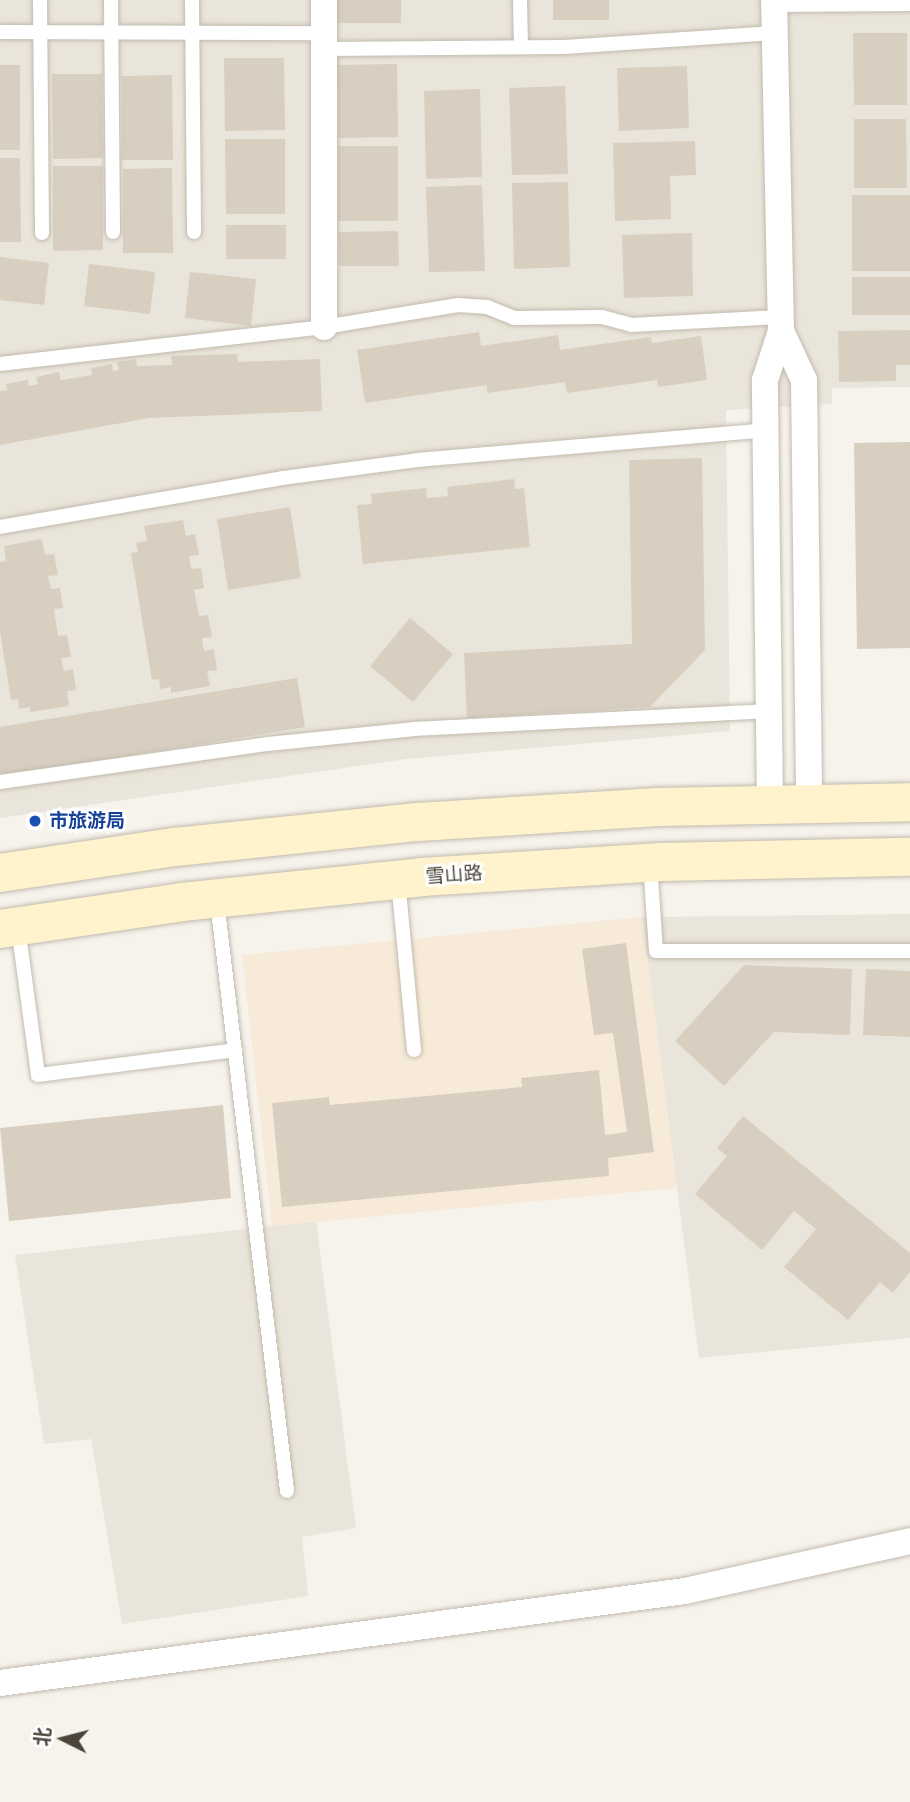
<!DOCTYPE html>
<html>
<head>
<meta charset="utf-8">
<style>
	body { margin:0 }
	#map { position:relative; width:910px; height:1802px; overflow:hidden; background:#f6f3ec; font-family:"Open Sans","Noto Sans SC",sans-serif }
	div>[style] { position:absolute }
	.residential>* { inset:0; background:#eae5da }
	.commercial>* { inset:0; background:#f7ead8 }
	.building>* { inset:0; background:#d8cfc1 }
	.roads { filter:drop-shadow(0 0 2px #c2bbae) drop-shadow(0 0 2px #c2bbae) }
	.service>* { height:14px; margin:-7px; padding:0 7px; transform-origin:7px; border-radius:7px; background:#fff }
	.minor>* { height:26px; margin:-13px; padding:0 13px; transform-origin:13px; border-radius:13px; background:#fff }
	.secondary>* { height:38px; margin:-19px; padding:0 19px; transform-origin:19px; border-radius:19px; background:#fff3cd }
	.dots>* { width:19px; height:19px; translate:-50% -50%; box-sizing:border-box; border:4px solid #fff; border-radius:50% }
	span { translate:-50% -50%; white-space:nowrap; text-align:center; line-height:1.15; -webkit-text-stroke:6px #fff; paint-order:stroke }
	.transit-label { font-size:19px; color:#164399; font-weight:700 }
	.left { translate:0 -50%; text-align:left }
	.street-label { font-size:19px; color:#4b4439 }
	.north { position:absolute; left:28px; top:1704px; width:70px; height:70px; -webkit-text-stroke:5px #fff; paint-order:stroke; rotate:276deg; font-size:19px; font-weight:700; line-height:28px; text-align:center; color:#4b4439 }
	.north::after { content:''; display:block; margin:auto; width:24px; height:32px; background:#4b4439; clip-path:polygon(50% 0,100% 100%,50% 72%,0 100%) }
</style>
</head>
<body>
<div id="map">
	<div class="residential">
		<i style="clip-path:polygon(0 0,910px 0,910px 387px,832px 388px,832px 404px,726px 410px,730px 731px,406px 759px,0 818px)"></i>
		<i style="clip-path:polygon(910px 914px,910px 1338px,699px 1358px,642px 917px)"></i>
		<i style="clip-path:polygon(316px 1221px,356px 1528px,302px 1537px,308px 1596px,122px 1624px,91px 1439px,44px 1444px,15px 1255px)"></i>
	</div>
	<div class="commercial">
		<i style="clip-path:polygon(642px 917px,677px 1188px,272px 1226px,242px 955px)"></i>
	</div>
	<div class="building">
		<i style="clip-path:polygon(337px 0,401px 0,401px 23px,337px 23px)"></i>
		<i style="clip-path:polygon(553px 0,609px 0,609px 20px,553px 20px)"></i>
		<i style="clip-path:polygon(853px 33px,907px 33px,907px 105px,854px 105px)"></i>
		<i style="clip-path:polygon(224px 58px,284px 58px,285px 130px,225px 131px)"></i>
		<i style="clip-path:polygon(397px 64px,398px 137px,338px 138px,337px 65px)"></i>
		<i style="clip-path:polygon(0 65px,20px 65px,20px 150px,0 150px)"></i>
		<i style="clip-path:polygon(687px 66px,689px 128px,619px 131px,617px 68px)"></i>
		<i style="clip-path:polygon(52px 74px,102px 74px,103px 158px,53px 159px)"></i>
		<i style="clip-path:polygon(172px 75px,173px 160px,122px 160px,122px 76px)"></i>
		<i style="clip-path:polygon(565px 86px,568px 174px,512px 175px,509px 88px)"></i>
		<i style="clip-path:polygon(480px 89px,482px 177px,426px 179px,424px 91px)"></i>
		<i style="clip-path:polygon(854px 119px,906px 119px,907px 188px,854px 188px)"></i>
		<i style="clip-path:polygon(225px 139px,285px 139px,285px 214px,226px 214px)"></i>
		<i style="clip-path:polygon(695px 141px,696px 175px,670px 176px,671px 219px,615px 221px,613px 143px)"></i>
		<i style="clip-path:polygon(338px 146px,398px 146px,398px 221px,338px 221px)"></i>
		<i style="clip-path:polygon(0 158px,20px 158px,21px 242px,0 242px)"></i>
		<i style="clip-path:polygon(53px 166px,103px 166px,103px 250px,53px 251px)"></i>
		<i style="clip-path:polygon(172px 168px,173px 253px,123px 253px,123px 169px)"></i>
		<i style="clip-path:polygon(568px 182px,570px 267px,514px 269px,512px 183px)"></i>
		<i style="clip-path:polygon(482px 185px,485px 271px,429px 272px,426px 187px)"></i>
		<i style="clip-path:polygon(852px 195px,910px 195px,910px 271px,852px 271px)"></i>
		<i style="clip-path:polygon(226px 225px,286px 225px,286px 259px,226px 259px)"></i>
		<i style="clip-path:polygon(398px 231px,399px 266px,339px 266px,338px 232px)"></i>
		<i style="clip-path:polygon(692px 233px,693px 296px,624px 298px,622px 235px)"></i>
		<i style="clip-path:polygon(0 257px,49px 263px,44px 305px,0 300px)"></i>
		<i style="clip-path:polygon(89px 264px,155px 272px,150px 314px,84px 306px)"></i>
		<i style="clip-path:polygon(190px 272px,256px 279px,251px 326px,185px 318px)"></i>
		<i style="clip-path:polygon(852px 277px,910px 277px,910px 315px,852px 315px)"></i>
		<i style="clip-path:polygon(910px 330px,910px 365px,896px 365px,896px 381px,839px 382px,838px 331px)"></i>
		<i style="clip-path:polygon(479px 332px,481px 346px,558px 335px,560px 350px,651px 337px,652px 343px,701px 336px,707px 380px,658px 387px,657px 380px,567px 393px,565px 382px,487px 393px,487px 385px,365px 403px,357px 350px)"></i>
		<i style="clip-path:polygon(237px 354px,238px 362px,320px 359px,322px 411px,149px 418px,0 445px,0 391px,7px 390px,6px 384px,28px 380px,29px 386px,38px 384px,36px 377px,59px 372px,61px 380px,92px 375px,91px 368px,112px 364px,113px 371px,119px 370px,117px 362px,136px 359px,137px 366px,172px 365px,171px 356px)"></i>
		<i style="clip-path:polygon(910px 442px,910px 648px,857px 649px,854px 443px)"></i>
		<i style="clip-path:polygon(702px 458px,705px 650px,650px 707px,467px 718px,464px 653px,632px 644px,629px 460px)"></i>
		<i style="clip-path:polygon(514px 479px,515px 489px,524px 488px,530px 547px,363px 564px,357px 505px,372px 504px,371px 494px,426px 488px,427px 498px,448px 496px,447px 487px)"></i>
		<i style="clip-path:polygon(290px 507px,301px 578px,228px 590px,217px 519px)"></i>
		<i style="clip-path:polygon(183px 520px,186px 536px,195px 534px,199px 555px,189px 556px,191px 569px,201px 568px,204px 588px,194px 590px,199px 616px,208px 615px,212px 637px,202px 638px,204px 651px,214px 649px,217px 670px,207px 671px,210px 686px,171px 693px,171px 687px,160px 689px,159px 679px,152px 680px,131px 553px,138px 552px,136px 543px,147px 541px,144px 526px)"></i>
		<i style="clip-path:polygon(42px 539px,45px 555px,54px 554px,58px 575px,48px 576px,51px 589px,60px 588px,63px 608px,54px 609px,58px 636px,67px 635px,71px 657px,61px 658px,64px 671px,73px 669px,76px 690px,67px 691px,69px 706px,30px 712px,30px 707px,19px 709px,18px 699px,11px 700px,0 632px,0 562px,6px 561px,4px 546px)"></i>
		<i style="clip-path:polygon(410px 618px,453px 654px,413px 702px,370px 666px)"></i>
		<i style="clip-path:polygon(297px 678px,305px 727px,0 777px,0 727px)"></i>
		<i style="clip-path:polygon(626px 943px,654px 1152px,608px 1158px,609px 1176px,282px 1207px,272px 1103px,329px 1097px,330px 1105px,522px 1087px,521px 1078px,599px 1070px,605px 1135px,627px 1132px,613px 1033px,594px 1035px,582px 949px)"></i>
		<i style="clip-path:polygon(744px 965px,852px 969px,850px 1035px,774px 1032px,724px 1086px,675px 1041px)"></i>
		<i style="clip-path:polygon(866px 969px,910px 971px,910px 1037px,863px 1035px)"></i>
		<i style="clip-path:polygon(223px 1105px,231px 1198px,9px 1221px,0 1128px)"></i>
		<i style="clip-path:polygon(743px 1116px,910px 1253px,910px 1272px,893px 1293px,880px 1282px,848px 1320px,784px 1267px,816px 1229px,794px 1211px,762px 1250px,695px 1194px,727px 1156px,717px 1148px)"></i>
	</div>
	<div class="roads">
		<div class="service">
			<i style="left:40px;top:0;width:233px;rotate:89.5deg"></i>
			<i style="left:111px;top:0;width:232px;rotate:89.5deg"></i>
			<i style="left:192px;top:0;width:232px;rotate:89.5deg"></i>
			<i style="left:520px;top:0;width:47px;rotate:88.8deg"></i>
			<i style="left:774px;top:5px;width:136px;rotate:-0.4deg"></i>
			<i style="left:0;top:32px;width:324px;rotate:0.2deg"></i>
			<i style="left:324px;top:49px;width:240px;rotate:-0.5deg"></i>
			<i style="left:564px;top:47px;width:211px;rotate:-3.8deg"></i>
			<i style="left:0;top:364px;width:326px;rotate:-6.5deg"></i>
			<i style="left:324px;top:327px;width:136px;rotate:-9.3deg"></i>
			<i style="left:458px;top:305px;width:29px;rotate:4deg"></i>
			<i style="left:487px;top:307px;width:29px;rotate:22deg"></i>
			<i style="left:514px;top:318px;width:88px;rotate:-0.7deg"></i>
			<i style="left:602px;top:317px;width:30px;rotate:15deg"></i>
			<i style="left:631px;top:325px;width:149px;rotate:-3.1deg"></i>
			<i style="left:0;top:527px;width:287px;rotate:-9.8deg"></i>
			<i style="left:283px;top:478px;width:136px;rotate:-7.6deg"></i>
			<i style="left:418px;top:460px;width:348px;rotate:-4.9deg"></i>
			<i style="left:0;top:782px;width:271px;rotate:-8.1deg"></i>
			<i style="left:268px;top:744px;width:148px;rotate:-5.8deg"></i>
			<i style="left:415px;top:729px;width:354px;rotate:-2.9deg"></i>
			<i style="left:650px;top:863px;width:88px;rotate:86.1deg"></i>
			<i style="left:656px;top:951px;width:254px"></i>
			<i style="left:398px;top:880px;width:171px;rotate:84.6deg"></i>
			<i style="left:217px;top:901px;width:594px;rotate:83.23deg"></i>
			<i style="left:18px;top:927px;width:149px;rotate:82.3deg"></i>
			<i style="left:38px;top:1075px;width:199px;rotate:-7.2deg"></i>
		</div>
		<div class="minor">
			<i style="left:324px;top:327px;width:327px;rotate:-90deg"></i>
			<i style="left:781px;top:331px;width:54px;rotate:64.9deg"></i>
			<i style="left:804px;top:380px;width:423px;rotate:89.3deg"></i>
			<i style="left:770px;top:804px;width:424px;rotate:-90.7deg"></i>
			<i style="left:765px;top:380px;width:52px;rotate:-71.9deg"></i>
			<i style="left:781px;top:331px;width:331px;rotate:-91.2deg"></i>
			<i style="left:0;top:1683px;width:691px;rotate:-7.65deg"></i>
			<i style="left:685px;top:1591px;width:230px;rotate:-12.5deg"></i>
		</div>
		<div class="secondary">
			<i style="left:0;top:873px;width:177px;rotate:-8.5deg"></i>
			<i style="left:175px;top:847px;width:244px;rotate:-5.9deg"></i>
			<i style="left:418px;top:822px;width:240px;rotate:-3.6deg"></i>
			<i style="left:658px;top:807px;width:252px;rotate:-1.1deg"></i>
			<i style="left:0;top:929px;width:184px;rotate:-8.4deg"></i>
			<i style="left:182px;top:902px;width:241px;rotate:-5.9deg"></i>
			<i style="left:422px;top:877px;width:239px;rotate:-3.6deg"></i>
			<i style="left:661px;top:862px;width:249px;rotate:-1.2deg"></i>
		</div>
	</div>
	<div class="dots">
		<i style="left:35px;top:821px;background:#1a4fb4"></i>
	</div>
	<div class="transit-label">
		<span class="left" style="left:49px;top:821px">市旅游局</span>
	</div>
	<div class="street-label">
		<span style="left:454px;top:875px;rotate:-4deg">雪山路</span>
	</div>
	<div class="north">北</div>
</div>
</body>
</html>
